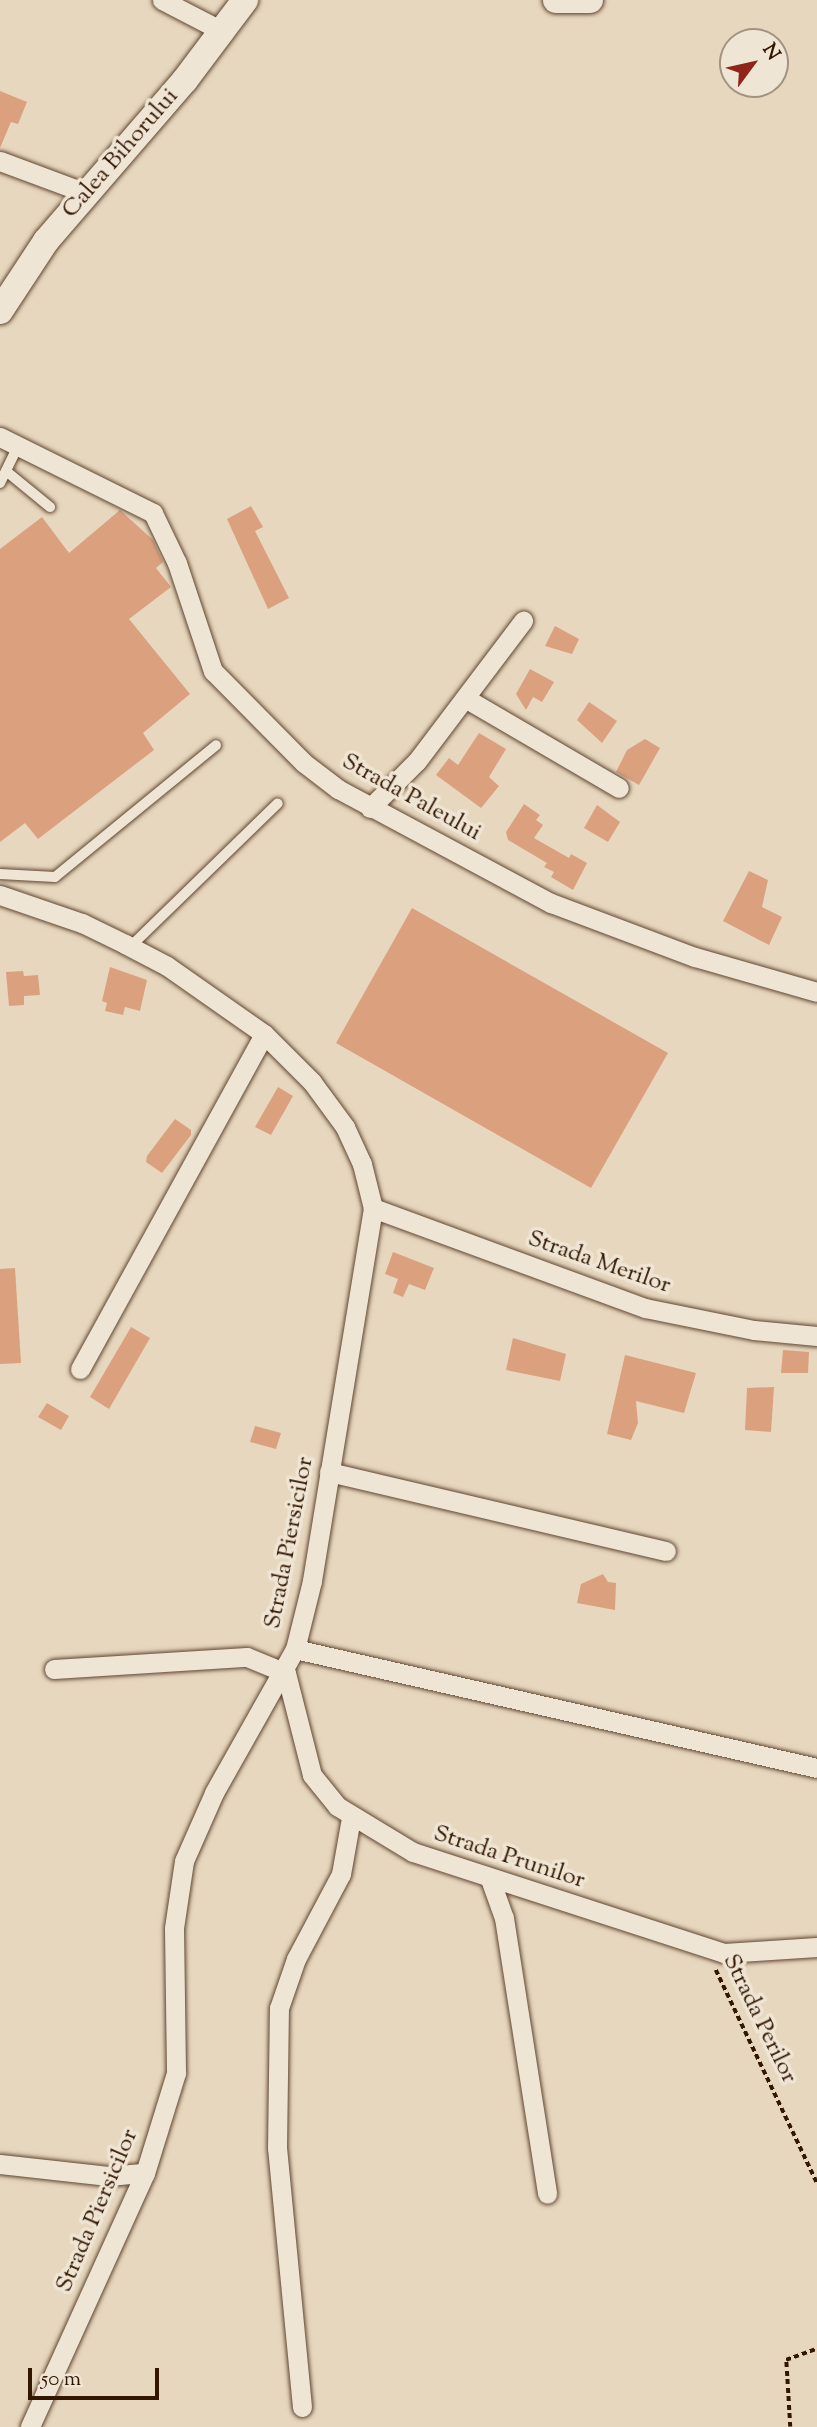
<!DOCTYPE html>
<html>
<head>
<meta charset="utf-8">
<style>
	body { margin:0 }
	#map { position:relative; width:817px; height:2427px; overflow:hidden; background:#e7d7be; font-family:"Sorts Mill Goudy",serif }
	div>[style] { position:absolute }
	.building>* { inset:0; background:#dba17f }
	.path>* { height:3.5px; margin-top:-1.75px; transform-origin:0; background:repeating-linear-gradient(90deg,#331600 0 5px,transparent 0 8.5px) }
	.roads { filter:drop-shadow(0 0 2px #604630) drop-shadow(0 0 2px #604630) }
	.lane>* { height:10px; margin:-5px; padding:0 5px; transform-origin:5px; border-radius:5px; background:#efe5d5 }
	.street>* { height:19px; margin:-9.5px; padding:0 9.5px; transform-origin:9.5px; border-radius:9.5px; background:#efe5d5 }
	.secondary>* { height:26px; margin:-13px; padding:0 13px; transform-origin:13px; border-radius:13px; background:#efe5d5 }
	span { translate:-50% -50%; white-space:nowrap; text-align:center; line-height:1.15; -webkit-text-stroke:7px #efe5d5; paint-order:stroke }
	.street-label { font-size:24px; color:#331600 }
	.north { position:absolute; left:719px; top:28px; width:70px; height:70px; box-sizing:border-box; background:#efe5d5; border:2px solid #a49280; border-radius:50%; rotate:57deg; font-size:19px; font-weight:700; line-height:28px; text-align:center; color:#331600 }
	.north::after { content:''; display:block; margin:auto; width:24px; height:32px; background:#8f2418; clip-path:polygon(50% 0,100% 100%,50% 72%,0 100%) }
	.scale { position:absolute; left:28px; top:2368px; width:131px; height:32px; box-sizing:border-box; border:4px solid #331600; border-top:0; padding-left:9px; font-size:21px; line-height:24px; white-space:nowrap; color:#331600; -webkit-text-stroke:5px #efe5d5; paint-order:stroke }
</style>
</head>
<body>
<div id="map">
	<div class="building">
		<i style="clip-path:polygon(0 91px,27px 102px,18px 124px,11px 122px,0 148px)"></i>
		<i style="clip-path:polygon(251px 506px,263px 527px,255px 531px,289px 598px,268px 609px,227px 519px)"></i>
		<i style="clip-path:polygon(120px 510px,153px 540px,163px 562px,156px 568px,171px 587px,129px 619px,190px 694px,143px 733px,154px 750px,38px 839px,25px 823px,0 842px,0 549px,42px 517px,69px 553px)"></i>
		<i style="clip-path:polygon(555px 626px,579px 639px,572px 654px,545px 646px)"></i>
		<i style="clip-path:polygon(530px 669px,554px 682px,542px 702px,533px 697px,526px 710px,516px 694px)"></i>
		<i style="clip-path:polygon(589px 702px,617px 721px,602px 743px,577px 720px)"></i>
		<i style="clip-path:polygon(479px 733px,506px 749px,489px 777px,499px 786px,481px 808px,436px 775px,449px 758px,458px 765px)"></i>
		<i style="clip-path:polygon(645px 739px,660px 748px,639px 785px,616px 772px,627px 750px)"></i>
		<i style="clip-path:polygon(524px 804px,540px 815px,536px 820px,543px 825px,534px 838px,569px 858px,571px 854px,587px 863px,573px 890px,551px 877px,554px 872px,544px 867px,547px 863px,508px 840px,506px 832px)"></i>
		<i style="clip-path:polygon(597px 805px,620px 822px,608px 842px,584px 828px)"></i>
		<i style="clip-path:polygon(749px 871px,768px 880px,762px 907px,782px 917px,769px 945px,723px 921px)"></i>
		<i style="clip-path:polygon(412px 908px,668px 1053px,591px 1188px,336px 1043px)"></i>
		<i style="clip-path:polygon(110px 967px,147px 980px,140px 1011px,125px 1007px,123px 1015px,105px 1011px,107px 1003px,102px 1001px)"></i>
		<i style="clip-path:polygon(23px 971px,24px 976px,38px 975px,40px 995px,24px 996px,24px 1005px,9px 1006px,6px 972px)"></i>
		<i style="clip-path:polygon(278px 1087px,293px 1096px,271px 1135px,255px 1127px)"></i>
		<i style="clip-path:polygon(175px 1119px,191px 1130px,191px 1135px,162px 1173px,146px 1162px,147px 1156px)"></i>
		<i style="clip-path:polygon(393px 1252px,434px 1268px,425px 1290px,409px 1284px,403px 1297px,393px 1293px,398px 1279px,385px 1274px)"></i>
		<i style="clip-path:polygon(15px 1268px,21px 1363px,0 1364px,0 1269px)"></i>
		<i style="clip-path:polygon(131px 1327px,150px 1338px,109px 1409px,90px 1397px)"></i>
		<i style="clip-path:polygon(513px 1338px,566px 1354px,560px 1381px,506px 1370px)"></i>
		<i style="clip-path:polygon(783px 1350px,809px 1352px,808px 1373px,781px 1373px)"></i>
		<i style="clip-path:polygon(625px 1355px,696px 1373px,684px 1413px,636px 1401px,638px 1423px,631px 1440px,607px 1434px)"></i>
		<i style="clip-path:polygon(774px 1387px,771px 1432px,745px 1430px,747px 1388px)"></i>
		<i style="clip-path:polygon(47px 1403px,69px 1416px,61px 1430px,38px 1417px)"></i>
		<i style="clip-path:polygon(255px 1426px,281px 1433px,276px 1449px,250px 1442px)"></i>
		<i style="clip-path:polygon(603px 1574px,608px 1582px,616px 1583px,615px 1610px,577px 1603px,581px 1584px)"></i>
	</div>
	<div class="path">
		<i style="left:716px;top:1970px;width:236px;rotate:64.6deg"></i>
		<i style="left:790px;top:2427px;width:67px;rotate:-93.4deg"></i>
		<i style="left:786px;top:2360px;width:33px;rotate:-20deg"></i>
	</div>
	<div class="roads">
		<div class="lane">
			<i style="left:6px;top:471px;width:57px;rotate:39.3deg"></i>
			<i style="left:0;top:483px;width:41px;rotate:-64.1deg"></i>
			<i style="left:0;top:874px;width:55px;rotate:3.1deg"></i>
			<i style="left:55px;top:877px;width:208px;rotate:-39.3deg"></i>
			<i style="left:130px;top:947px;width:206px;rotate:-44.2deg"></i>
		</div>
		<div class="street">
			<i style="left:162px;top:0;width:70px;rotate:27.3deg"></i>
			<i style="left:0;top:161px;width:92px;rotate:20.4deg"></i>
			<i style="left:0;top:437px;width:171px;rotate:26.4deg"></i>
			<i style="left:153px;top:513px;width:55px;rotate:64.4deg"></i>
			<i style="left:177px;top:563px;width:114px;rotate:71.6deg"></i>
			<i style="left:213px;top:671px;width:129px;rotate:45.3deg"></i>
			<i style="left:304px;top:763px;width:43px;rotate:37.4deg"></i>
			<i style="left:338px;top:789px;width:242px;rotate:28.2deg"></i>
			<i style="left:551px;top:903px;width:154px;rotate:20.6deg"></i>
			<i style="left:695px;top:957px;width:127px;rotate:16deg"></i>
			<i style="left:465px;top:698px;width:178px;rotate:30.3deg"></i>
			<i style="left:370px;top:808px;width:66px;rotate:-45deg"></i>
			<i style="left:417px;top:761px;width:176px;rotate:-52.9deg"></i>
			<i style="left:0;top:895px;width:87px;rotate:18.9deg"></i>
			<i style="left:82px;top:923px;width:48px;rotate:26deg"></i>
			<i style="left:125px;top:944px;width:47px;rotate:27.6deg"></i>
			<i style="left:167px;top:966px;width:118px;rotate:35deg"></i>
			<i style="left:264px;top:1034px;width:68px;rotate:45deg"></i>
			<i style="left:312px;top:1082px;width:56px;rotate:53.7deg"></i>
			<i style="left:345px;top:1127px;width:41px;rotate:65.3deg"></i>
			<i style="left:362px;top:1164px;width:45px;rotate:76deg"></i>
			<i style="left:373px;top:1208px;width:378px;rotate:99.3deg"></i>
			<i style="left:312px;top:1581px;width:70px;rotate:104deg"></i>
			<i style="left:295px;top:1649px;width:165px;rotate:119.4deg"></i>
			<i style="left:214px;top:1793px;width:74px;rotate:113.8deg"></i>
			<i style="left:184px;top:1861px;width:68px;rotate:98.5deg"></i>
			<i style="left:174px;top:1928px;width:145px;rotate:89.2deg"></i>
			<i style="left:176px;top:2073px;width:105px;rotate:107.2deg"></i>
			<i style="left:145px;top:2173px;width:279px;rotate:114.4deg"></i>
			<i style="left:373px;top:1208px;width:290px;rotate:20.2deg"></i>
			<i style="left:645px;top:1308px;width:111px;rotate:11.4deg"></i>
			<i style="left:754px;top:1330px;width:63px;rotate:5.4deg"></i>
			<i style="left:80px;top:1369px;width:382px;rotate:-61.2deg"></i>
			<i style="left:329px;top:1472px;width:346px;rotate:13.2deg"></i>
			<i style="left:295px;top:1649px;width:535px;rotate:12.84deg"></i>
			<i style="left:54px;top:1669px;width:193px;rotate:-3.6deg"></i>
			<i style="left:247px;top:1657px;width:42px;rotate:22.3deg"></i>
			<i style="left:286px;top:1673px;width:105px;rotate:75.7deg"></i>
			<i style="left:312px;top:1775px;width:40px;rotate:51deg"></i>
			<i style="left:337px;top:1806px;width:89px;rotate:31.2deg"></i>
			<i style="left:413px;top:1852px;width:327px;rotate:18deg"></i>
			<i style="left:724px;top:1953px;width:93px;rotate:-3.7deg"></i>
			<i style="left:490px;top:1879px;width:41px;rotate:70.3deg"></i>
			<i style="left:504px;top:1918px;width:279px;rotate:81.1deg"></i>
			<i style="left:0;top:2164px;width:109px;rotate:6.3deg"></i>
			<i style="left:108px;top:2176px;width:37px;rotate:-5deg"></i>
			<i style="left:302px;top:2407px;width:260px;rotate:-95.5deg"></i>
			<i style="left:277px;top:2148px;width:140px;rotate:-89.2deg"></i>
			<i style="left:279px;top:2008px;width:52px;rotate:-70.9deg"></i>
			<i style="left:296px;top:1959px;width:96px;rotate:-62.1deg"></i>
			<i style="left:341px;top:1874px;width:57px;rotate:-79.9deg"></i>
		</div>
		<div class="secondary">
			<i style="left:556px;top:0;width:34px"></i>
			<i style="left:0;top:311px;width:84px;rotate:-56.7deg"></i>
			<i style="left:46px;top:241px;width:213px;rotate:-49.2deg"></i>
			<i style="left:185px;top:80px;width:100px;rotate:-53.1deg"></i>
		</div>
	</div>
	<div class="street-label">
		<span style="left:121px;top:154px;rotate:-49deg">Calea Bihorului</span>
		<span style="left:411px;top:798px;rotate:29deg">Strada Paleului</span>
		<span style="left:599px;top:1263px;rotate:19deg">Strada Merilor</span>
		<span style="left:290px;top:1543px;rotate:-79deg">Strada Piersicilor</span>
		<span style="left:509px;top:1858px;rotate:18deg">Strada Prunilor</span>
		<span style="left:759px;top:2019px;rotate:64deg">Strada Perilor</span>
		<span style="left:98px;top:2211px;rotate:-67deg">Strada Piersicilor</span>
	</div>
	<div class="north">N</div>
	<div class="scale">50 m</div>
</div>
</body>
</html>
